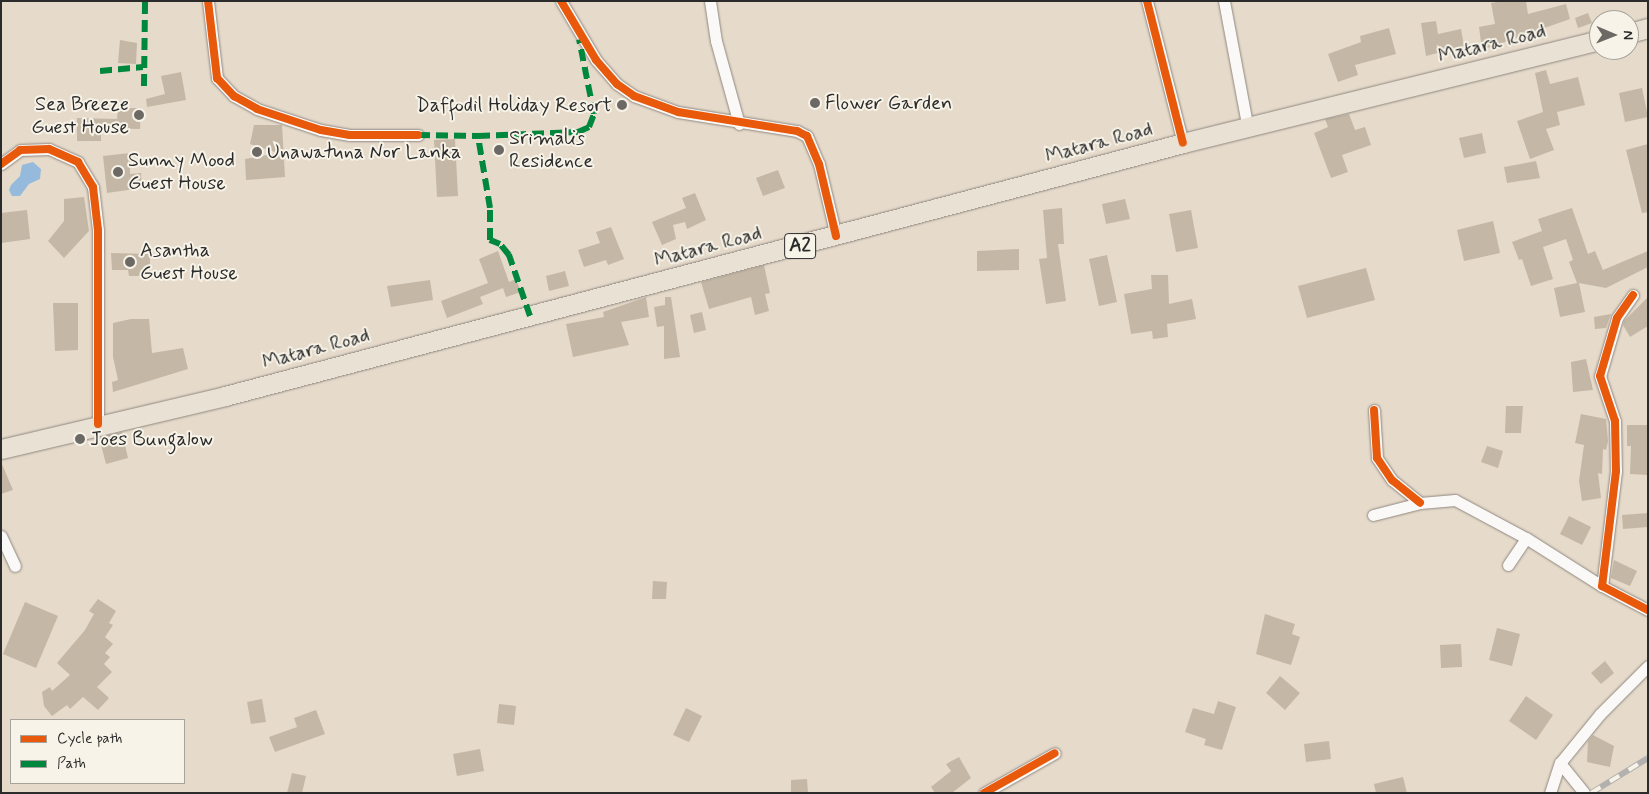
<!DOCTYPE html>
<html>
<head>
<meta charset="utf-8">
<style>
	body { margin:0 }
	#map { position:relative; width:1649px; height:794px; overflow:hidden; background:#e6daca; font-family:Mynerve,sans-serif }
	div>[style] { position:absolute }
	.water>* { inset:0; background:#96badc }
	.building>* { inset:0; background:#c4b7a5 }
	.roads { filter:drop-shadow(0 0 1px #8e8880) drop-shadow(0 0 1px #8e8880) }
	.minor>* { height:11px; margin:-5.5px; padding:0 5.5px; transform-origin:5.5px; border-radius:5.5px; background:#fbf9f7 }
	.trunk>* { height:19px; margin:-9.5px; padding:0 9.5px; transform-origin:9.5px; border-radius:9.5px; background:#e9e1d4 }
	.rail>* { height:5.5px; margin-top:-2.75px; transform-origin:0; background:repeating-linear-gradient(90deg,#f7f3e8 0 11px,#b3b1af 0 22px); box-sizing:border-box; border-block:1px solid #b3b1af }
	.quiet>* { height:6px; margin-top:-3px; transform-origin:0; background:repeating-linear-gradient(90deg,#00873e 0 12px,transparent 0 18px) }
	.cycleway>* { height:8px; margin:-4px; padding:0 4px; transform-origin:4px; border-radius:4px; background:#e8590c }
	.dots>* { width:14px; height:14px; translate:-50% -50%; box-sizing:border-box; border:2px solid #f7f3e8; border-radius:50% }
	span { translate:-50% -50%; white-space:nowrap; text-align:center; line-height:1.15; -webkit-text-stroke:4px #f7f3e8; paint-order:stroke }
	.shield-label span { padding:1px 4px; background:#f7f3e8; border:1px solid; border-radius:4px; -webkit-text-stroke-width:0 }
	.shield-label { font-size:19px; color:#2b2b2b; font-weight:700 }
	.street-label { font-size:20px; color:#2b2b2b }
	.poi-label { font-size:20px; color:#2b2b2b }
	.left { translate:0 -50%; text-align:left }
	.right { translate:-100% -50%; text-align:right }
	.frame { position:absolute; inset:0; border:2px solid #2b2b2b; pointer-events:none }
	.legend { position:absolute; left:10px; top:719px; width:175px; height:65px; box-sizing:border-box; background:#f7f3e8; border:1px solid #a5a39c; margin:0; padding:6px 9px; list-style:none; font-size:15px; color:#2b2b2b }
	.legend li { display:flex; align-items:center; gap:10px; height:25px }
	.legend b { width:25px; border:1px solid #a5a39c }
	.north { position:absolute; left:1589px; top:10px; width:50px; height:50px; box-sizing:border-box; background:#f7f3e8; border:1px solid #a5a39c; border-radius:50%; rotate:91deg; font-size:14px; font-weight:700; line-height:20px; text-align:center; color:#2b2b2b }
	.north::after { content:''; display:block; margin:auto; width:18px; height:22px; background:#6c6863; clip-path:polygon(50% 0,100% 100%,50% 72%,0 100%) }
</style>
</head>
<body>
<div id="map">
	<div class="water">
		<i style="clip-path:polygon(33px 162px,41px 169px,40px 179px,29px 184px,20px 196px,12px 196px,9px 190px,11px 185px,20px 176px,22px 165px)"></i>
	</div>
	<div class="building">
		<i style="clip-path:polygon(1503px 1px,1526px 1px,1528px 14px,1566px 4px,1570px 19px,1482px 50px,1479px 27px,1495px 24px,1491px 3px)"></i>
		<i style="clip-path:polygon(1588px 13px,1592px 23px,1578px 28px,1575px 18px)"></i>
		<i style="clip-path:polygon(1436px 21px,1438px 34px,1461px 29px,1464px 46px,1426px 56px,1421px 23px)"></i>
		<i style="clip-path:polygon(1389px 28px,1396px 54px,1355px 65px,1358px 75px,1338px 82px,1328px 54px,1361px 42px,1360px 36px)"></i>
		<i style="clip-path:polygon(120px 40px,137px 43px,136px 64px,118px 63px)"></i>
		<i style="clip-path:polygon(1546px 70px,1550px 84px,1578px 77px,1585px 105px,1557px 112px,1560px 125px,1546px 129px,1554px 150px,1530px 159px,1517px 121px,1543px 112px,1535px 73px)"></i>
		<i style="clip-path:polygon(181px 72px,186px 100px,147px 107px,146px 99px,165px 94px,161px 76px)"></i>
		<i style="clip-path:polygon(1642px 88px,1648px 117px,1625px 122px,1619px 93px)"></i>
		<i style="clip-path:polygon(118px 108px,141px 108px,140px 129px,101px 128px,101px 141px,77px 141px,77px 118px,117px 119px)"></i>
		<i style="clip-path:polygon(1349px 114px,1355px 130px,1365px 127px,1371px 145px,1342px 155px,1348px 172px,1331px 178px,1314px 133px,1328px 127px,1325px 119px)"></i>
		<i style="clip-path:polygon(254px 125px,282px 125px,285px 177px,246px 180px,245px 159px,278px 153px,250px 144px)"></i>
		<i style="clip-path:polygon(1482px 133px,1486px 153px,1464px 158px,1459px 138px)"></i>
		<i style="clip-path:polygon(455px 139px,458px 196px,437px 197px,434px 140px)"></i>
		<i style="clip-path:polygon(1648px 144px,1648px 212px,1642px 213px,1626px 150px)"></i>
		<i style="clip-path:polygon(130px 153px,130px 174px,141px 173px,142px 188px,107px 193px,103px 156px)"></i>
		<i style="clip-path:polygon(1536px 161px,1540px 178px,1507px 183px,1504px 167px)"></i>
		<i style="clip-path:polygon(778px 170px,785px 188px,763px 196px,756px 178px)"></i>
		<i style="clip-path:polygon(695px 193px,706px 220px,687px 229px,685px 222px,673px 225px,676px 239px,662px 245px,652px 222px,686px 208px,682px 198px)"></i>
		<i style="clip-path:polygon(84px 197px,89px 231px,64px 258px,48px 241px,64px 221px,64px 199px)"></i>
		<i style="clip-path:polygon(1125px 199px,1130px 219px,1106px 224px,1102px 204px)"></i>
		<i style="clip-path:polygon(1062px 208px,1064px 244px,1058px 244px,1066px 301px,1046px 304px,1039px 259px,1047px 258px,1043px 210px)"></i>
		<i style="clip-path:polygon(1572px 208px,1588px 254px,1595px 251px,1603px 270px,1648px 251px,1648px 267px,1606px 288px,1579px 283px,1585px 312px,1560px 317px,1554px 288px,1577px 283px,1569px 262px,1573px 260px,1566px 239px,1543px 247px,1553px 279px,1531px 286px,1522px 259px,1519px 260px,1512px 242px,1542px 231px,1538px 219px)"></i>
		<i style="clip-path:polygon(27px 210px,30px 239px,1px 243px,1px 213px)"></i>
		<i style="clip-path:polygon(1191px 210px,1198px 248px,1176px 252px,1169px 214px)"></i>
		<i style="clip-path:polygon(1493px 221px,1500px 253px,1464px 261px,1457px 230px)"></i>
		<i style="clip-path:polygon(611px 227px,624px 259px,608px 265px,606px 260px,584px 267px,578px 250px,600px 243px,596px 232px)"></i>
		<i style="clip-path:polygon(1019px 249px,1019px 270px,977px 271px,977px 251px)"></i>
		<i style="clip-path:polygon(498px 251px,509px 282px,516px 279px,521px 292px,506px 297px,503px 288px,480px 297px,483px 304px,447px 318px,441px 301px,488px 283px,479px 259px)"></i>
		<i style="clip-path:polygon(111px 253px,150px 254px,150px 276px,129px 276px,128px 270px,112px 270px)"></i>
		<i style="clip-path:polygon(1107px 255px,1117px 302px,1099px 306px,1089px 259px)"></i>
		<i style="clip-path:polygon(764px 265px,770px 293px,765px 294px,769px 311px,755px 315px,751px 297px,709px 309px,701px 282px)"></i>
		<i style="clip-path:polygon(1366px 268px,1375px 300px,1307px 318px,1298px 286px)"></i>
		<i style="clip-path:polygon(565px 271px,569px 286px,549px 291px,546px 276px)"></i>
		<i style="clip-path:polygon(1151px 275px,1168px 275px,1169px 304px,1192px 299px,1196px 319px,1167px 324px,1168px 337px,1153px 339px,1152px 331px,1131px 334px,1124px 294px,1152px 289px)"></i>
		<i style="clip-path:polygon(430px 280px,433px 300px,391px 307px,387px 286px)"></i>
		<i style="clip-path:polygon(646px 297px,649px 317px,621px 322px,629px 345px,573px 357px,566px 324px,604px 317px,603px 312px)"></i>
		<i style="clip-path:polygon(665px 297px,671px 297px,680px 357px,664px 359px,664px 326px,657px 327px,654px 307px,665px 305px)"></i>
		<i style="clip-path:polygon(1648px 297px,1648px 326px,1630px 337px,1623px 325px,1624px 321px)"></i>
		<i style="clip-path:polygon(53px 303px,78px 303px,78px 350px,55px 351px)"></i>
		<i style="clip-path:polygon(702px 312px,706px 330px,694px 333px,690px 315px)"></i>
		<i style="clip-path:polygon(1611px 314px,1606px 328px,1595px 329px,1594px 317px)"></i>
		<i style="clip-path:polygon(131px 319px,149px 319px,152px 353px,183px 348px,188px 369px,113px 392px,112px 382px,118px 380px,113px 357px,113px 323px)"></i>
		<i style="clip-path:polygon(1586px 359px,1593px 390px,1573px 392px,1571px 362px)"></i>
		<i style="clip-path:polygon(1506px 406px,1523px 406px,1521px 433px,1505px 433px)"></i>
		<i style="clip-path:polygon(1581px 414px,1606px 419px,1608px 441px,1606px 450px,1603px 449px,1602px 474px,1598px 473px,1601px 498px,1582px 501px,1579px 481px,1584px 445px,1575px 443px)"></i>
		<i style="clip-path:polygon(1627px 425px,1648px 425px,1648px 475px,1630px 474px,1631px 446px,1627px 446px)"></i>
		<i style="clip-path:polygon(122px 432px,128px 458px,106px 464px,99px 437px)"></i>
		<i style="clip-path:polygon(1487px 446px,1503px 451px,1498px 468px,1481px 462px)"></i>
		<i style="clip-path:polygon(1px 462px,13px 490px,1px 494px)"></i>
		<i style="clip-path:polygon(1648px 513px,1648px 527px,1623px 529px,1622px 515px)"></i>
		<i style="clip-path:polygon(1569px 516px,1591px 527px,1582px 545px,1560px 534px)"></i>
		<i style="clip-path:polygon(1614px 560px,1637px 571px,1630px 586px,1611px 578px)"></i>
		<i style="clip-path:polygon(653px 581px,667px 582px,666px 599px,652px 599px)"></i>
		<i style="clip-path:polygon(98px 599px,116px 611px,109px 623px,113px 625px,105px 637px,113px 644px,105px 653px,110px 657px,104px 664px,112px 672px,97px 687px,109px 698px,98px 710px,83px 697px,70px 709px,67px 705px,52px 716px,44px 706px,42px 692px,50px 687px,52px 691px,70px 675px,57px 663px,85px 630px,94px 614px,89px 611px)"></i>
		<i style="clip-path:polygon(25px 602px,58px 616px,36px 668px,3px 654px)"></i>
		<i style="clip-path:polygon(1265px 614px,1295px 624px,1292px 634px,1300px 637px,1291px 665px,1256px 654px)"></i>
		<i style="clip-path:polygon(1497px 628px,1520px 634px,1512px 666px,1489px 660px)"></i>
		<i style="clip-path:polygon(1461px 644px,1462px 667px,1441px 668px,1440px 645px)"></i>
		<i style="clip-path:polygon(1605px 661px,1614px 673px,1601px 684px,1591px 673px)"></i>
		<i style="clip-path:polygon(1280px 676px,1300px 693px,1285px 710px,1266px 693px)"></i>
		<i style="clip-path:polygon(1526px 696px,1553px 715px,1536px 740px,1509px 721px)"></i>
		<i style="clip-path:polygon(262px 699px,266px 722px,251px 724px,247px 702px)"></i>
		<i style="clip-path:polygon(1218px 701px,1236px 707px,1222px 750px,1204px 745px,1206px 739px,1185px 732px,1193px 708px,1214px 714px)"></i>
		<i style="clip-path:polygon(499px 704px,516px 706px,514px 725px,497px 723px)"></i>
		<i style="clip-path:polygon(686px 708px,702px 716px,689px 742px,673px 735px)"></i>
		<i style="clip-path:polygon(316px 710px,325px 734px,275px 752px,269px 737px,297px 727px,294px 718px)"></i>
		<i style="clip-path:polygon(1593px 735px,1614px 746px,1610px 767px,1587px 762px,1588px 741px)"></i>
		<i style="clip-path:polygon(1329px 741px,1331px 759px,1306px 762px,1304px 744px)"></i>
		<i style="clip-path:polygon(480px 749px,484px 771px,457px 776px,453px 754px)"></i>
		<i style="clip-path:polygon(959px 757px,971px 778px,952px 793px,935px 793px,931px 787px,951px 771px,946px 764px)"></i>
		<i style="clip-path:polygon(292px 773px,306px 776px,302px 793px,287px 793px)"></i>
		<i style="clip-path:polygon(1403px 777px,1407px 793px,1376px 793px,1374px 784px)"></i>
		<i style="clip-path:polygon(807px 779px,808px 793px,791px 793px,791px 780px)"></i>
	</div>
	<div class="roads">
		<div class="minor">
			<i style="left:208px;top:1px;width:78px;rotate:83.3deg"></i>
			<i style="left:217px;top:78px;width:25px;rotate:47deg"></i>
			<i style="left:234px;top:96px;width:26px;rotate:29deg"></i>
			<i style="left:257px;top:109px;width:67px;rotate:18.2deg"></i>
			<i style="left:321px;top:130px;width:29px;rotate:10deg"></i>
			<i style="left:350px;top:135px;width:68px"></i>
			<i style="left:561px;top:1px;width:69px;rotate:59.3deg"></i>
			<i style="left:596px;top:60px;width:32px;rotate:49deg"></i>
			<i style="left:617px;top:84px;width:21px;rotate:35deg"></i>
			<i style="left:634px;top:96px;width:47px;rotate:20deg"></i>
			<i style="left:678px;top:112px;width:121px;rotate:9.1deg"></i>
			<i style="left:797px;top:131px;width:11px;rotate:27deg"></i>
			<i style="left:807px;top:136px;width:30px;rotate:67deg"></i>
			<i style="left:819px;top:164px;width:74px;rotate:76.7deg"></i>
			<i style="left:710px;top:1px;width:40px;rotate:81.5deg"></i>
			<i style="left:716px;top:41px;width:86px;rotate:74.5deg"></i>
			<i style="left:1147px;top:1px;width:146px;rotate:75.8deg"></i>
			<i style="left:1224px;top:1px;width:130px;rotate:79.4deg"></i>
			<i style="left:1px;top:164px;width:24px;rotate:-36deg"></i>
			<i style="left:20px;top:150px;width:29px;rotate:-2deg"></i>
			<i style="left:49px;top:149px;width:32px;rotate:24deg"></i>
			<i style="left:78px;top:162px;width:29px;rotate:59deg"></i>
			<i style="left:93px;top:187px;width:43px;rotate:83.4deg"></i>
			<i style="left:98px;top:230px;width:194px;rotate:90deg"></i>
			<i style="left:1633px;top:295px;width:28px;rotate:125deg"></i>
			<i style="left:1617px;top:318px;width:60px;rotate:106.3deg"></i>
			<i style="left:1600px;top:376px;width:47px;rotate:71.6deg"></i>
			<i style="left:1615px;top:421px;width:50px;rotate:88.9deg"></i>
			<i style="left:1616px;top:471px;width:116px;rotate:96.9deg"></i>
			<i style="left:1602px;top:586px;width:52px;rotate:27.6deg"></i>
			<i style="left:1374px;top:410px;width:48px;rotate:86.4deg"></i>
			<i style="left:1377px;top:458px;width:27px;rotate:56deg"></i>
			<i style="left:1392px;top:480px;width:36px;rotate:39deg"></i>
			<i style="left:1373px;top:515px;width:49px;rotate:-14.3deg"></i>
			<i style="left:1420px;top:503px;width:35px;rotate:-5deg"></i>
			<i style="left:1455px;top:500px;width:81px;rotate:28.2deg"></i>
			<i style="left:1526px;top:538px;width:90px;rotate:32.3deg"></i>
			<i style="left:1px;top:536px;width:33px;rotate:65deg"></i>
			<i style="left:1508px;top:565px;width:32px;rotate:-56deg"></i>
			<i style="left:1560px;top:763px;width:38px;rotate:51deg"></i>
			<i style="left:984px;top:793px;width:81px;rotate:-29.4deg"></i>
			<i style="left:1550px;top:793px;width:32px;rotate:-72deg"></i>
			<i style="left:1560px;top:763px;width:63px;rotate:-50.8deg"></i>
			<i style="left:1600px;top:714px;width:68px;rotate:-45deg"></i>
		</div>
		<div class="trunk">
			<i style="left:1629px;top:33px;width:20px;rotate:-15deg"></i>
			<i style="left:1px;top:449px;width:230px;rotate:-13.3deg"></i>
			<i style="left:225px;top:396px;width:991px;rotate:-14.79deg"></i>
			<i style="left:1183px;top:143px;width:429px;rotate:-13.9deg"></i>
		</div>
	</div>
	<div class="rail">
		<i style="left:1591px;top:793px;width:67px;rotate:-31.6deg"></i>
	</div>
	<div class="quiet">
		<i style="left:100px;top:71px;width:43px;rotate:-5.3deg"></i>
		<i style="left:144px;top:86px;width:85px;rotate:-89.3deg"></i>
		<i style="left:418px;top:135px;width:60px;rotate:1deg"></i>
		<i style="left:530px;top:316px;width:65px;rotate:-109deg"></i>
		<i style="left:509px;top:255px;width:14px;rotate:-129deg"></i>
		<i style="left:500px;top:244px;width:11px;rotate:-158deg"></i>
		<i style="left:490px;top:240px;width:32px;rotate:-90deg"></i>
		<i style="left:490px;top:208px;width:73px;rotate:-99.5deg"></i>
		<i style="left:478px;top:136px;width:100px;rotate:-2.3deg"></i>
		<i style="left:578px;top:132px;width:12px;rotate:-24deg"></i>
		<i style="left:589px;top:127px;width:14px;rotate:-69deg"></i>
		<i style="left:594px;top:114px;width:76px;rotate:-101.3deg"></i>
	</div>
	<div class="cycleway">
		<i style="left:208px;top:1px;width:78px;rotate:83.3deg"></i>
		<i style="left:217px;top:78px;width:25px;rotate:47deg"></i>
		<i style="left:234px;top:96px;width:26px;rotate:29deg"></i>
		<i style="left:257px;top:109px;width:67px;rotate:18.2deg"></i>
		<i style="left:321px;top:130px;width:29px;rotate:10deg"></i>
		<i style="left:350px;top:135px;width:68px"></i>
		<i style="left:561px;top:1px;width:69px;rotate:59.3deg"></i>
		<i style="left:596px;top:60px;width:32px;rotate:49deg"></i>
		<i style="left:617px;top:84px;width:21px;rotate:35deg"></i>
		<i style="left:634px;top:96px;width:47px;rotate:20deg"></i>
		<i style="left:678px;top:112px;width:121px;rotate:9.1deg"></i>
		<i style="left:797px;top:131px;width:11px;rotate:27deg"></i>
		<i style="left:807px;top:136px;width:30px;rotate:67deg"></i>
		<i style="left:819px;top:164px;width:74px;rotate:76.7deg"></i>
		<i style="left:1147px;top:1px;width:146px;rotate:75.8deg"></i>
		<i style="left:1px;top:164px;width:24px;rotate:-36deg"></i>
		<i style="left:20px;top:150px;width:29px;rotate:-2deg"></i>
		<i style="left:49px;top:149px;width:32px;rotate:24deg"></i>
		<i style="left:78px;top:162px;width:29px;rotate:59deg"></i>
		<i style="left:93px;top:187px;width:43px;rotate:83.4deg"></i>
		<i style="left:98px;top:230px;width:194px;rotate:90deg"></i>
		<i style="left:1633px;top:295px;width:28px;rotate:125deg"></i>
		<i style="left:1617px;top:318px;width:60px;rotate:106.3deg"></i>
		<i style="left:1600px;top:376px;width:47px;rotate:71.6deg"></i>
		<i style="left:1615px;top:421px;width:50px;rotate:88.9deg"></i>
		<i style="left:1616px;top:471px;width:116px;rotate:96.9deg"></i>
		<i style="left:1602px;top:586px;width:52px;rotate:27.6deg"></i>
		<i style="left:1374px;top:410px;width:48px;rotate:86.4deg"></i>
		<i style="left:1377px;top:458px;width:27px;rotate:56deg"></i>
		<i style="left:1392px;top:480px;width:36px;rotate:39deg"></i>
		<i style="left:984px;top:793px;width:81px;rotate:-29.4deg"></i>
	</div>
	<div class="dots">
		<i style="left:815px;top:103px;background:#6c6863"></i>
		<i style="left:622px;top:105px;background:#6c6863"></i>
		<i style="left:139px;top:115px;background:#6c6863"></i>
		<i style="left:499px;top:150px;background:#6c6863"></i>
		<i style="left:257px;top:152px;background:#6c6863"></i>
		<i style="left:118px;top:172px;background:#6c6863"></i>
		<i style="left:130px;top:262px;background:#6c6863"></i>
		<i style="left:80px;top:439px;background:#6c6863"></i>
	</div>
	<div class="shield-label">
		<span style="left:800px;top:246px">A2</span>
	</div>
	<div class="street-label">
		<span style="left:1492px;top:44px;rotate:-14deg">Matara Road</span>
		<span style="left:1099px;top:143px;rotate:-15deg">Matara Road</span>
		<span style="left:708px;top:247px;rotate:-15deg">Matara Road</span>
		<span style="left:316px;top:349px;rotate:-15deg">Matara Road</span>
	</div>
	<div class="poi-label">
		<span class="left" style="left:825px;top:103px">Flower Garden</span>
		<span class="right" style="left:129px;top:116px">Sea Breeze<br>Guest House</span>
		<span class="right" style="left:612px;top:105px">Daffodil Holiday Resort</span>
		<span class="left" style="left:509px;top:150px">Srimalis<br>Residence</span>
		<span class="left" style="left:267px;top:152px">Unawatuna Nor Lanka</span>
		<span class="left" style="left:128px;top:172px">Sunny Mood<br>Guest House</span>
		<span class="left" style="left:140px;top:262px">Asantha<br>Guest House</span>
		<span class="left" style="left:90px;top:439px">Joes Bungalow</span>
	</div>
	<div class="frame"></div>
	<ul class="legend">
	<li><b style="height:6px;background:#e8590c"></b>Cycle path</li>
	<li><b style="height:6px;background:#00873e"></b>Path</li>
	</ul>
	<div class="north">N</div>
</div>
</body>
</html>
